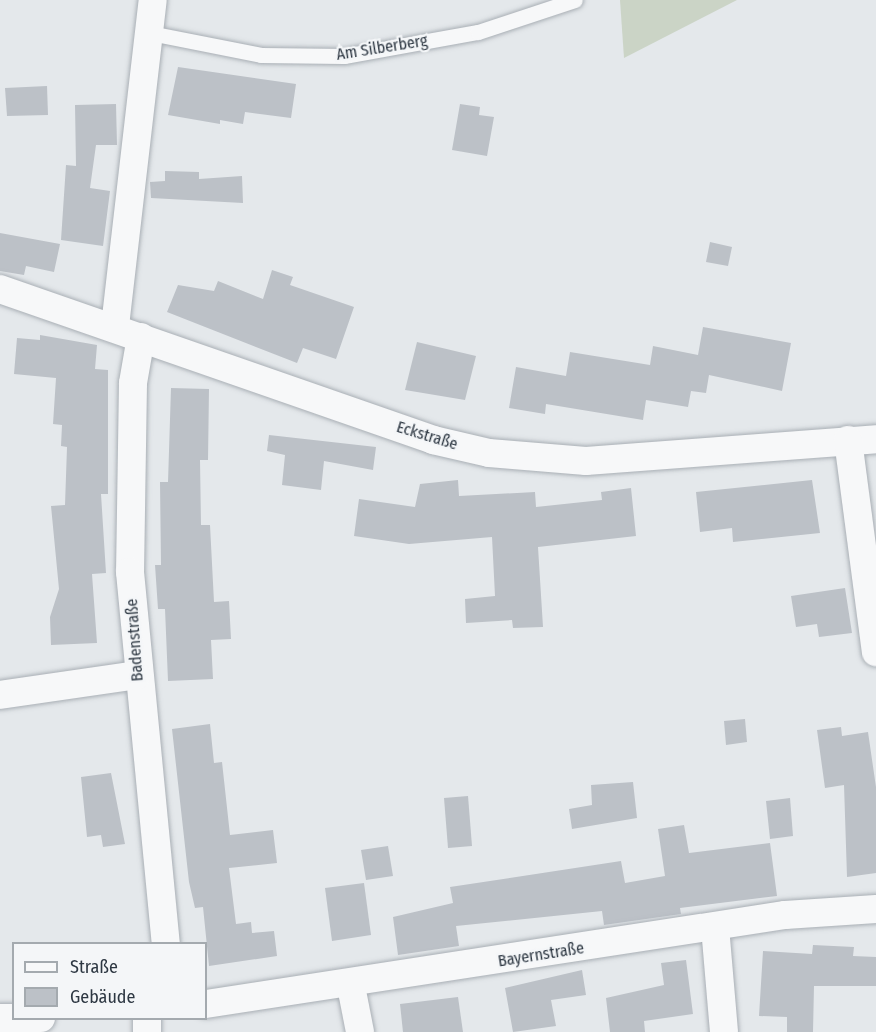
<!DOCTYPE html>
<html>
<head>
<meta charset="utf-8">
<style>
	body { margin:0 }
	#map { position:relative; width:876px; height:1032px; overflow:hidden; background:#e4e8eb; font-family:"Fira Sans Condensed",sans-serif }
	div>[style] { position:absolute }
	.green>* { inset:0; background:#cbd4c6 }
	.building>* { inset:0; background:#bcc1c7 }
	.roads { filter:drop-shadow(0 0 2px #a9afb5) drop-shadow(0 0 2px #a9afb5) }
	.lane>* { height:15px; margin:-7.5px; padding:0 7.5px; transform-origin:7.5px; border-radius:7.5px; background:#f7f8f9 }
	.street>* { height:28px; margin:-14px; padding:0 14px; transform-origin:14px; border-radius:14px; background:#f7f8f9 }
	span { translate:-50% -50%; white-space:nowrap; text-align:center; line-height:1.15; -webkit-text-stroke:4.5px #f4f6f8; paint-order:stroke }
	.street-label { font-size:16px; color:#2d3742 }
	.legend { position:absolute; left:12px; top:942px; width:195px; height:78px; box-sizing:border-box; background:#f4f6f8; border:2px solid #a4aaaf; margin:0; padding:8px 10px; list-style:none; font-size:18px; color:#2d3742 }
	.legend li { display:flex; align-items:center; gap:12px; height:30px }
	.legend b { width:30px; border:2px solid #a4aaaf }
</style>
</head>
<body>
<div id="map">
	<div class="green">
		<i style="clip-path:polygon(620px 0,737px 0,624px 58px)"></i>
	</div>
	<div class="building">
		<i style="clip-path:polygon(178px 67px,296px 84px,291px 118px,245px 112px,243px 124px,220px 120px,220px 124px,168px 115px)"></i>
		<i style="clip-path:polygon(47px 86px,48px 115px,7px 116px,5px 88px)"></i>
		<i style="clip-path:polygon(116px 104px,117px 145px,96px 145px,90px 188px,110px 191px,103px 246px,61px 240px,66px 165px,76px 166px,75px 105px)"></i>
		<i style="clip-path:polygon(460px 104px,480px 107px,479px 115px,494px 117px,487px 156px,452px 150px)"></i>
		<i style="clip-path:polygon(165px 171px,199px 172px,199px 179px,242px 176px,243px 203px,151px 198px,150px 182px,165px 181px)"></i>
		<i style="clip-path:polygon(0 233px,60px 244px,54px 272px,26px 266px,24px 275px,0 271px)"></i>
		<i style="clip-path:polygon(710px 242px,732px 247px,728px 266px,706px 262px)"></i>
		<i style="clip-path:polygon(272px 270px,293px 277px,290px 285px,354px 307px,336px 359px,303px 348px,297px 363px,167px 312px,178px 285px,214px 291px,218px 281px,263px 299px)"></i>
		<i style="clip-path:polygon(703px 327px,791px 343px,782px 391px,709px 375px,706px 393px,691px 391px,688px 407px,646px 400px,643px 420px,546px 404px,545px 414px,509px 408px,516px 367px,566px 376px,570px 352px,650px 365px,653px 346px,698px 355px)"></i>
		<i style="clip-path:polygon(40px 335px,97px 345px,95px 369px,108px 370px,108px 494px,101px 494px,106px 573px,92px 574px,97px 643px,51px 645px,50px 617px,59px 589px,51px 506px,65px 505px,67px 447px,61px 446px,62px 425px,53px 424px,56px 378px,14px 374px,17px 338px,40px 340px)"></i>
		<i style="clip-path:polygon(417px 342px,476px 356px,465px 400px,405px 390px)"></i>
		<i style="clip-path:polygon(171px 388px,209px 389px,208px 460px,200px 460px,201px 525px,210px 525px,214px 602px,229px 601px,231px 639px,211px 640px,213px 679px,168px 681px,165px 609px,158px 609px,155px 565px,161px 565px,160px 482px,168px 482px)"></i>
		<i style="clip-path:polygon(269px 435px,376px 447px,373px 470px,324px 461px,321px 490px,282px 485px,285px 455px,267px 451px)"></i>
		<i style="clip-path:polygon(458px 480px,459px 496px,535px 492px,536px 507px,602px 500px,601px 492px,631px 488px,636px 536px,538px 547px,543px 627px,513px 628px,512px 620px,466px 623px,465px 599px,495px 596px,492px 537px,409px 544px,354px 536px,359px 499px,415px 507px,420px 484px)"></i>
		<i style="clip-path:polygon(812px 480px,820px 533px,733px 542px,732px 528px,700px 532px,696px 492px)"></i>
		<i style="clip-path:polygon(845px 588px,852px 633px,819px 637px,817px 624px,796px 627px,791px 596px)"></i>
		<i style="clip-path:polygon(745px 719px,747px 742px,726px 745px,724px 721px)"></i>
		<i style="clip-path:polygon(210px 724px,214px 763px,222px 762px,230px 835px,273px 830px,277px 863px,229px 868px,236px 924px,251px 922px,252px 933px,274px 931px,277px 956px,209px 966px,203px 907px,195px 908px,189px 882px,172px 729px)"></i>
		<i style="clip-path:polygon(841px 727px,842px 736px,868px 732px,876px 787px,876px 873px,847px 877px,844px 785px,825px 788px,817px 730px)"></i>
		<i style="clip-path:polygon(111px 773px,125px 844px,103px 847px,101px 835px,87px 837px,81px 777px)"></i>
		<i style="clip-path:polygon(633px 782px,637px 818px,572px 829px,569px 809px,592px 805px,591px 785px)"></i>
		<i style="clip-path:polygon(468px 796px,472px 846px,448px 848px,444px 798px)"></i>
		<i style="clip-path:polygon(790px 798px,793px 836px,770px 839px,766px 801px)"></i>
		<i style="clip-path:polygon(684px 825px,689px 853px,770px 843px,777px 896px,680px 908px,681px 914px,604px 925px,602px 911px,456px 926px,459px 946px,398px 955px,393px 917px,453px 903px,450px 887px,621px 861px,625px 883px,665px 876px,658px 829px)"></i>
		<i style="clip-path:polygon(388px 846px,393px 876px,366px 880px,361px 850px)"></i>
		<i style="clip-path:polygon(364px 883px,371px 935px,332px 941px,325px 888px)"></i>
		<i style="clip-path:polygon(813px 945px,854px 947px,853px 956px,876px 957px,876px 986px,814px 986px,813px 1032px,787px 1032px,787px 1017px,759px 1016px,763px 951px,812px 954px)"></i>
		<i style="clip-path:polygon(686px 960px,693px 1014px,644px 1021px,645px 1032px,610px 1032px,606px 998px,664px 985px,661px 963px)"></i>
		<i style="clip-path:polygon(582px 970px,586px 995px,551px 1000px,556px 1026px,513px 1032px,505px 988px)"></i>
		<i style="clip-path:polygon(458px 997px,463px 1032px,403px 1032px,400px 1004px)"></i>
	</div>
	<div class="roads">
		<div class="lane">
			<i style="left:150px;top:33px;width:113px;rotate:11.2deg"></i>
			<i style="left:261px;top:55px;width:83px;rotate:0.7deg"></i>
			<i style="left:344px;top:56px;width:136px;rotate:-10.2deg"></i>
			<i style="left:478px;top:32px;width:102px;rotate:-18.3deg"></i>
		</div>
		<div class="street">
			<i style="left:0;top:289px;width:459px;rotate:19.2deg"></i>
			<i style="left:433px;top:440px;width:57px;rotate:13.1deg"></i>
			<i style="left:489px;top:453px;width:97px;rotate:4.7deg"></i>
			<i style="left:586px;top:461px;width:291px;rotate:-4.3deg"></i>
			<i style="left:115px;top:326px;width:328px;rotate:-83.4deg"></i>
			<i style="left:141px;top:337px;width:47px;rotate:99.9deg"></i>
			<i style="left:133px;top:383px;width:189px;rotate:90.9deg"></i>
			<i style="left:130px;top:572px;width:374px;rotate:84.5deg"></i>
			<i style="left:848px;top:440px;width:214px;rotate:82.5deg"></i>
			<i style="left:0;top:695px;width:138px;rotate:-8.3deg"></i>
			<i style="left:715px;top:927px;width:105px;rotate:85.1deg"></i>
			<i style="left:351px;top:986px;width:47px;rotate:78.9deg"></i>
			<i style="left:206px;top:1004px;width:586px;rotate:-8.74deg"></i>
			<i style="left:785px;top:915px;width:91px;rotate:-3.8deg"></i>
			<i style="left:0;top:1018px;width:41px"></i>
			<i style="left:147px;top:1018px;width:14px;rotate:90deg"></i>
		</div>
	</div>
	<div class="street-label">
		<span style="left:382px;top:48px;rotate:-9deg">Am Silberberg</span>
		<span style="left:427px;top:436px;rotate:17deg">Eckstraße</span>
		<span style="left:135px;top:640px;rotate:-94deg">Badenstraße</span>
		<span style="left:541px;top:955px;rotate:-9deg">Bayernstraße</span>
	</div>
	<ul class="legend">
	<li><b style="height:8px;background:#f7f8f9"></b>Straße</li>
	<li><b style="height:16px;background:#bcc1c7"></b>Gebäude</li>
	</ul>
</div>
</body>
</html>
